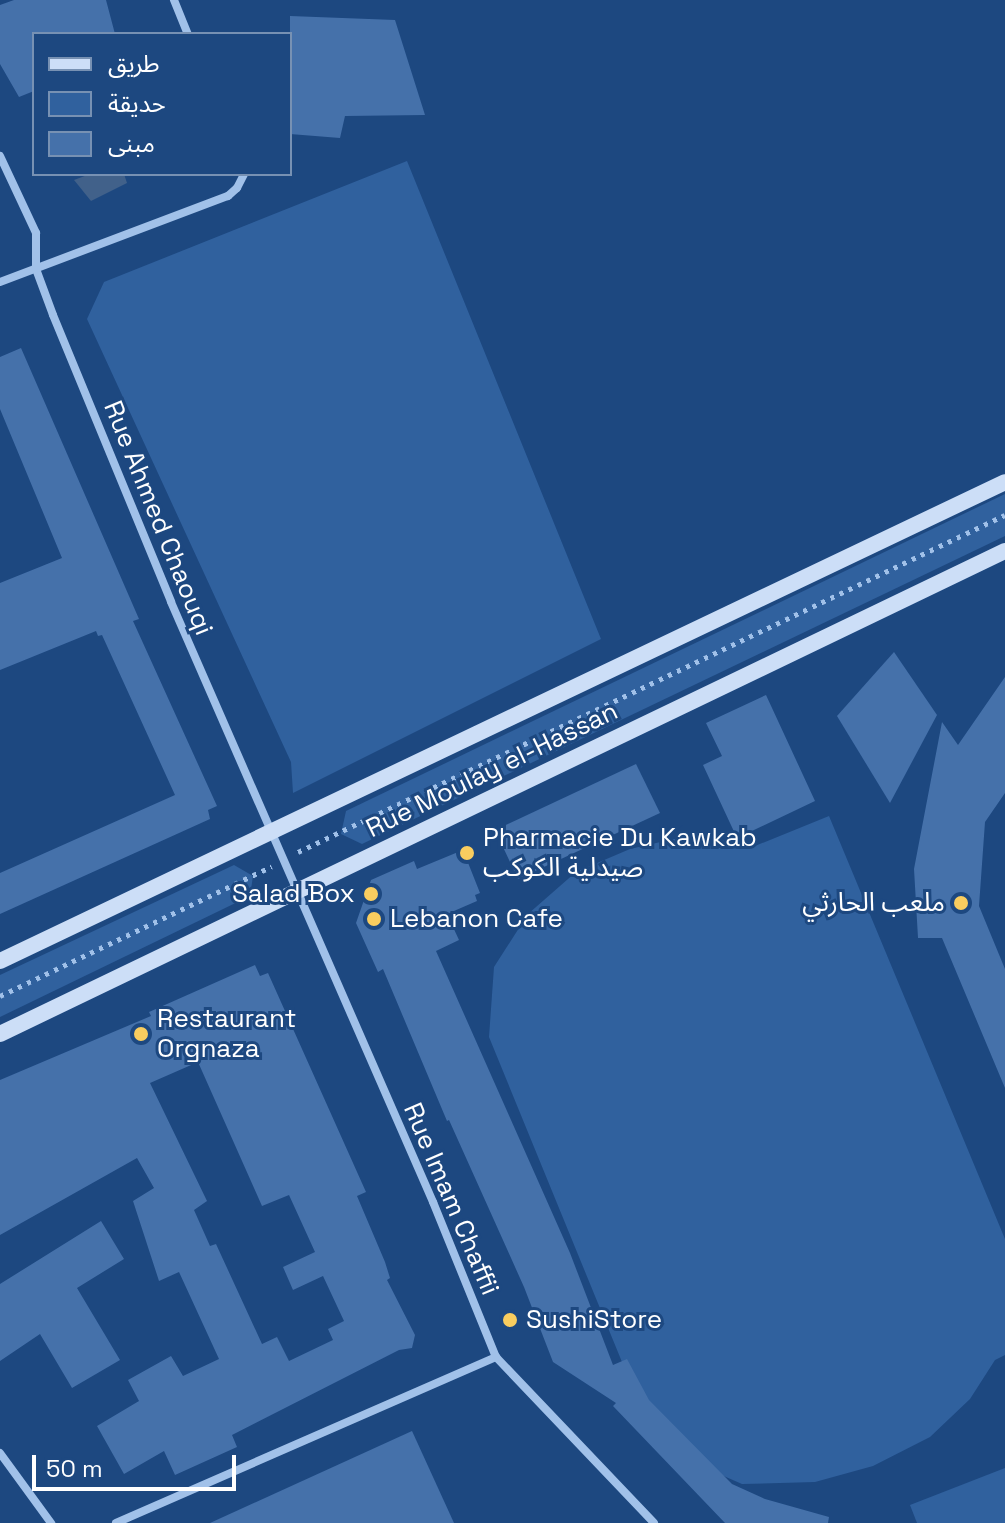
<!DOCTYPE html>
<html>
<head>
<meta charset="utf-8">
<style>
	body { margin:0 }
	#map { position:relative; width:1005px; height:1523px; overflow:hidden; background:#1d4880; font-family:"Space Grotesk","Noto Sans Arabic",sans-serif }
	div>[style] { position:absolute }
	.green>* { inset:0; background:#30619e }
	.water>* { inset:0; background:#41618a }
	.building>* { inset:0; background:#4571aa }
	.path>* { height:5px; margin-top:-2.5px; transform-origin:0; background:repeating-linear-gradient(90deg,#a1c1e9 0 4px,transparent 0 10px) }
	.street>* { height:8px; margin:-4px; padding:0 4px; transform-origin:4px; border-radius:4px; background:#a1c1e9 }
	.secondary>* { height:16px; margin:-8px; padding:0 8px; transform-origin:8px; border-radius:8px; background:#ccdef7 }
	.dots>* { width:22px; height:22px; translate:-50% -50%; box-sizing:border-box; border:4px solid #1d4880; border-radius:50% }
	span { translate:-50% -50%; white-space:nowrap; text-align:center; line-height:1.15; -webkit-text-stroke:6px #1d4880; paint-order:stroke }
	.street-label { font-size:26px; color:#fff }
	.poi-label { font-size:26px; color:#fff }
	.left { translate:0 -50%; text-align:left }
	.right { translate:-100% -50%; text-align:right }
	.legend { position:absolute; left:32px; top:32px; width:260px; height:144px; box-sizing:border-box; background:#1d4880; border:2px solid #7791b3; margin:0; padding:10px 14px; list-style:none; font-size:24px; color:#fff }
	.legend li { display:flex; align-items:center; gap:16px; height:40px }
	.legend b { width:40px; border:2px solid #7791b3 }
	.scale { position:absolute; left:32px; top:1455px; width:204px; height:36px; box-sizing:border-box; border:4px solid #fff; border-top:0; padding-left:10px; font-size:24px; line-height:28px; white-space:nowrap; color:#fff; -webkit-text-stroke:6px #1d4880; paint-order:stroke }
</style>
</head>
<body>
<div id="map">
	<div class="green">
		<i style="clip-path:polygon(407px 161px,601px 639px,293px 793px,291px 762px,87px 319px,104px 282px)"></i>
		<i style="clip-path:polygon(1005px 494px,1005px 536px,362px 844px,341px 834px,346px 811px)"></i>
		<i style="clip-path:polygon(829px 816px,1005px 1239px,1005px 1355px,995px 1360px,970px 1399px,930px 1437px,873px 1466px,815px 1482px,742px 1484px,687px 1460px,640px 1406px,489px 1037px,494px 967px,528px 914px,576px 872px,630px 849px,691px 835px,755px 846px)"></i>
		<i style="clip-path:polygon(234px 865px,253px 876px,250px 896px,0 1017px,0 975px)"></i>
		<i style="clip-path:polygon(1005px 1468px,1005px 1523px,917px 1523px,910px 1505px)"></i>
	</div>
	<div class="water">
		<i style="clip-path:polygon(90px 174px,124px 174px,127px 183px,91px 201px,74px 180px)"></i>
	</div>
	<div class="building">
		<i style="clip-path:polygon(14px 0,106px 0,115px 34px,34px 34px,34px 91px,19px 97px,0 64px,0 5px)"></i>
		<i style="clip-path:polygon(290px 16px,395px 20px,425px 115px,345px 116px,340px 138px,290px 134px)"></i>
		<i style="clip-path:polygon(21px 348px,139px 619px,133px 621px,217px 806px,208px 810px,210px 819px,0 914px,0 873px,175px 795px,102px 635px,98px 636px,96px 631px,0 670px,0 583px,62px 558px,0 409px,0 357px)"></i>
		<i style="clip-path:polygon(894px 652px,937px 715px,890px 803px,837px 716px)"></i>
		<i style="clip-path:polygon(1005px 677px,1005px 793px,985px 822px,979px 906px,1005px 969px,1005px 1088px,942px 938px,918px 938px,914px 869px,942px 722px,958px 745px)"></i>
		<i style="clip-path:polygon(766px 695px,815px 801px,737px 838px,703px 765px,722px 756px,706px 723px)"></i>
		<i style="clip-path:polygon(636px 764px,660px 813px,518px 879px,495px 830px)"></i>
		<i style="clip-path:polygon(463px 850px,480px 893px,475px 895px,477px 901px,447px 914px,459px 940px,436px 951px,570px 1253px,613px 1365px,627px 1359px,649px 1400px,732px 1484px,765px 1499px,829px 1517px,828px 1523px,725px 1523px,613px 1406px,616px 1403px,553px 1362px,524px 1287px,449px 1120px,447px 1121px,383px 969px,378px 972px,356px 923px,371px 880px,414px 861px,417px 869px)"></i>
		<i style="clip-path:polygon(evenodd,255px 965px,260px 976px,268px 973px,366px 1192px,357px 1196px,385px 1262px,390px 1278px,387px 1280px,415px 1335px,412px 1348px,399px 1350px,232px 1435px,237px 1447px,175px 1475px,164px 1451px,124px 1474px,97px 1426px,139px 1401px,128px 1380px,171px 1356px,183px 1376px,219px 1359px,179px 1272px,159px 1281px,133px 1201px,154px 1188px,137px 1158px,0 1235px,0 1080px,151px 1016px,149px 1012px,255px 965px,198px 1062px,262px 1206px,289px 1195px,315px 1252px,283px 1267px,293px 1290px,323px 1276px,344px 1321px,328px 1329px,333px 1340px,289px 1361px,277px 1337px,262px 1344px,216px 1244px,210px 1246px,194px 1210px,207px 1201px,150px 1083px,198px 1062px)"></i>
		<i style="clip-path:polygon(101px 1221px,124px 1259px,77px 1288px,120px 1360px,72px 1388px,40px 1334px,0 1361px,0 1284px)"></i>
		<i style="clip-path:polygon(412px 1431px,454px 1523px,210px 1523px)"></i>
	</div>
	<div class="path">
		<i style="left:298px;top:852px;width:783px;rotate:-25.49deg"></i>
		<i style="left:0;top:996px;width:301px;rotate:-25.5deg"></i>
	</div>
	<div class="street">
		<i style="left:174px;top:0;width:37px;rotate:68deg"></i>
		<i style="left:0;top:156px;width:85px;rotate:64.9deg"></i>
		<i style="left:36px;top:233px;width:36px;rotate:90deg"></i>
		<i style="left:36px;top:269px;width:49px;rotate:69.7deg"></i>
		<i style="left:53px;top:315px;width:310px;rotate:67.6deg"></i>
		<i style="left:171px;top:602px;width:655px;rotate:66.41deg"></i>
		<i style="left:433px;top:1202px;width:167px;rotate:67.9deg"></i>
		<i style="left:496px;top:1357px;width:229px;rotate:46.4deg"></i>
		<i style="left:0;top:282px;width:244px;rotate:-20.7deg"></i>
		<i style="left:228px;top:196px;width:12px;rotate:-42deg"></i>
		<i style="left:237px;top:188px;width:16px;rotate:-63deg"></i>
		<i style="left:0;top:1453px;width:87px;rotate:53.9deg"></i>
		<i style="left:116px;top:1523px;width:415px;rotate:-23.6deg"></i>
	</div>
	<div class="secondary">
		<i style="left:0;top:961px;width:1113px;rotate:-25.48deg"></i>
		<i style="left:0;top:1034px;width:1115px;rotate:-25.67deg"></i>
	</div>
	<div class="dots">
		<i style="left:467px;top:853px;background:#f9cd5f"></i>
		<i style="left:371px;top:894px;background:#f9cd5f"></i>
		<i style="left:961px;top:903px;background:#f9cd5f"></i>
		<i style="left:374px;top:919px;background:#f9cd5f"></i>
		<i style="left:141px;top:1034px;background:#f9cd5f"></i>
		<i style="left:510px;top:1320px;background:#f9cd5f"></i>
	</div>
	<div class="street-label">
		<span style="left:158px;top:518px;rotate:68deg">Rue Ahmed Chaouqi</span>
		<span style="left:492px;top:770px;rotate:-26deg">Rue Moulay el-Hassan</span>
		<span style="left:451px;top:1199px;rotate:67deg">Rue Imam Chaffii</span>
	</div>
	<div class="poi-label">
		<span class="left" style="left:483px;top:853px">Pharmacie Du Kawkab<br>صيدلية الكوكب</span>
		<span class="right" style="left:355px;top:894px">Salad Box</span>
		<span class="right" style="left:945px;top:903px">ملعب الحارثي</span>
		<span class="left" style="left:390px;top:919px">Lebanon Cafe</span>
		<span class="left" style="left:157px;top:1034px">Restaurant<br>Orgnaza</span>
		<span class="left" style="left:526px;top:1320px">SushiStore</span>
	</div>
	<ul class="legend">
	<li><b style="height:10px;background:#ccdef7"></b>طريق</li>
	<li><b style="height:22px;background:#30619e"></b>حديقة</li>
	<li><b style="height:22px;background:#4571aa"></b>مبنى</li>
	</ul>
	<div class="scale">50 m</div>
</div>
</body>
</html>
